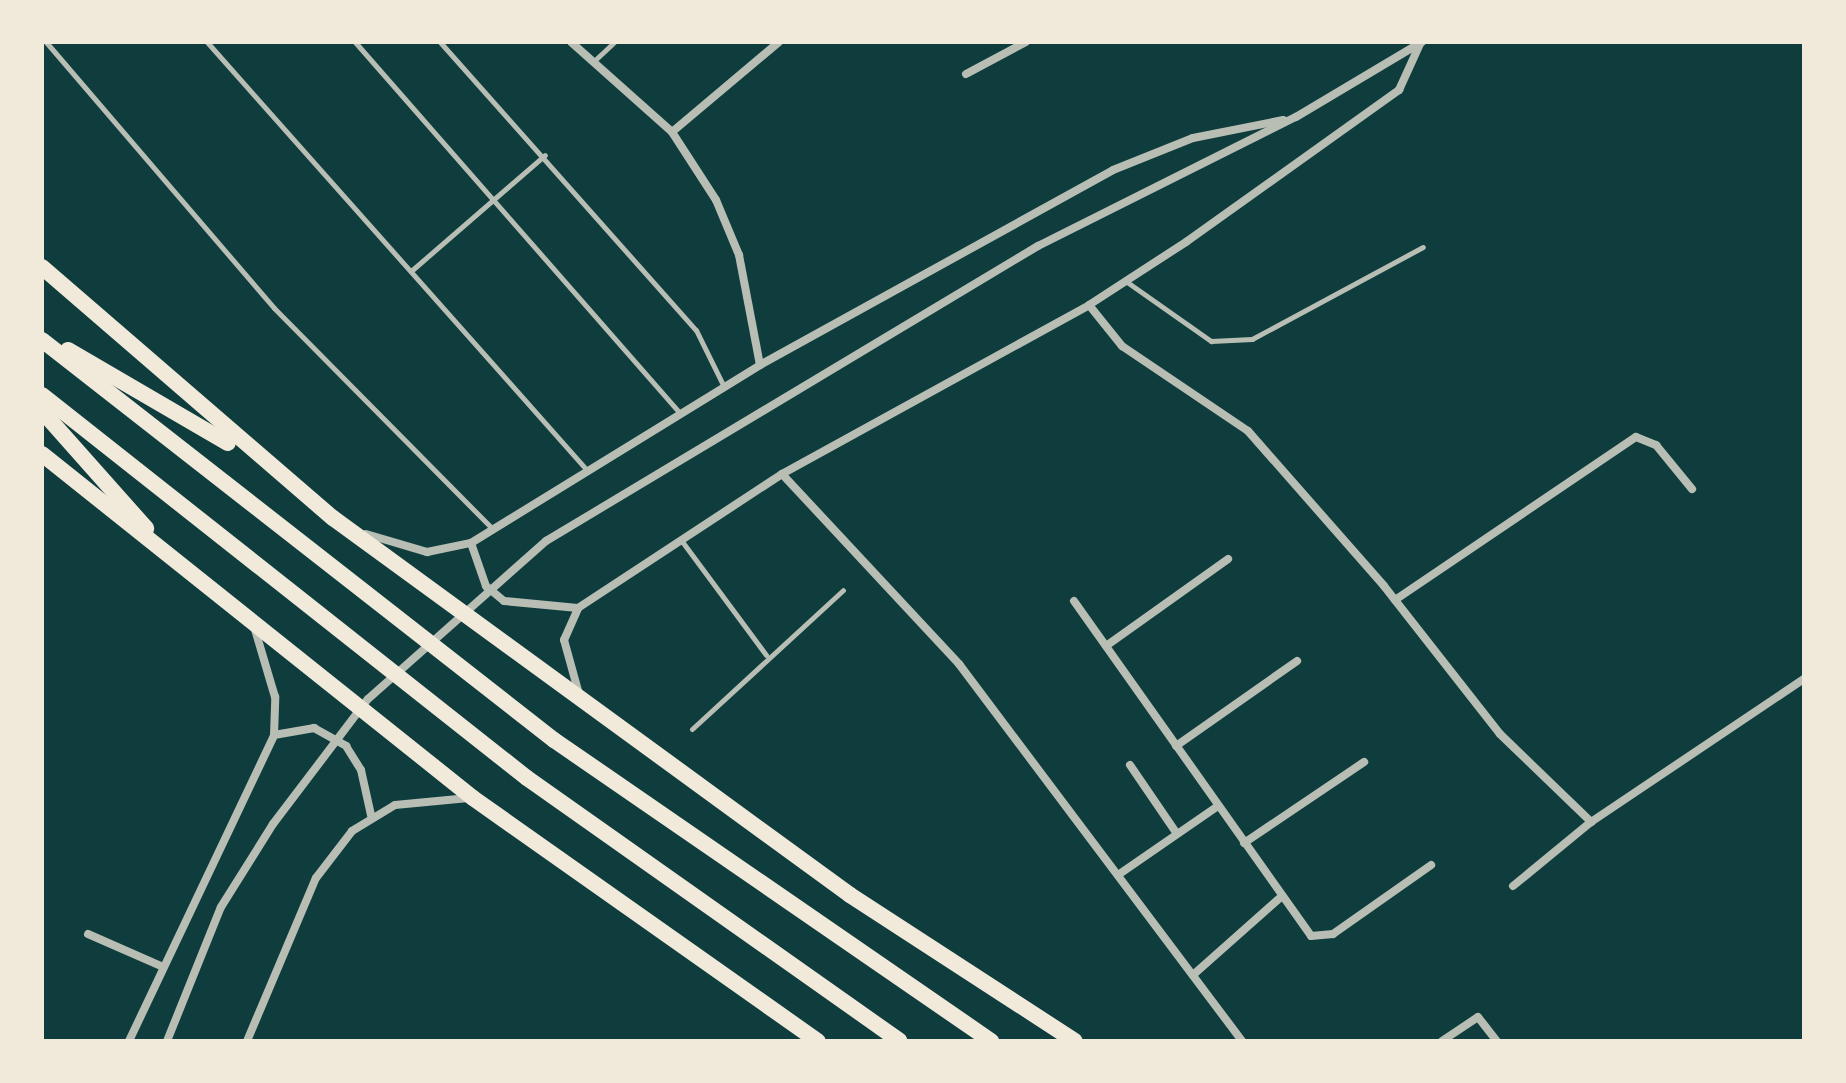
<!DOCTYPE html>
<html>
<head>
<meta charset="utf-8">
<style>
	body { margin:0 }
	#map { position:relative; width:1846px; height:1083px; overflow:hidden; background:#0f3d3e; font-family:Raleway,sans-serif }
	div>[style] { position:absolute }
	.service>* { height:5px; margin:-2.5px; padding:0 2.5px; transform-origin:2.5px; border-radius:2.5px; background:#b8beb3 }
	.minor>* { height:8px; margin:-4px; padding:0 4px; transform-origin:4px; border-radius:4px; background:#b8beb3 }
	.primary>* { height:16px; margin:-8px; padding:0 8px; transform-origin:8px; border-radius:8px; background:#f1e9da }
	span { translate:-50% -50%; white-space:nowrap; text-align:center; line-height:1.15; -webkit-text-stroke:6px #f1e9da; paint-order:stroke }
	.frame { position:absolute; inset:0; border:44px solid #f1e9da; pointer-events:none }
</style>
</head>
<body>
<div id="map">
	<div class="service">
		<i style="left:46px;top:42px;width:350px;rotate:49.4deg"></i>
		<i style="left:274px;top:308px;width:311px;rotate:45.3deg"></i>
		<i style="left:207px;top:42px;width:571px;rotate:48.41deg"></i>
		<i style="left:355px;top:42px;width:493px;rotate:48.8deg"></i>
		<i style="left:440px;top:42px;width:385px;rotate:48.4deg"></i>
		<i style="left:696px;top:330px;width:64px;rotate:63.8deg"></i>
		<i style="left:595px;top:60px;width:26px;rotate:-43deg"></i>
		<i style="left:411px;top:271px;width:177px;rotate:-40.9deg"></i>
		<i style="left:1127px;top:282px;width:103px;rotate:35.1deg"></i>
		<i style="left:1211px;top:341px;width:41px;rotate:-2.8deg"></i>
		<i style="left:1252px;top:339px;width:194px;rotate:-28.3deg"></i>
		<i style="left:681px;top:540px;width:143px;rotate:53.5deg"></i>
		<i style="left:692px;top:729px;width:205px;rotate:-42.6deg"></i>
	</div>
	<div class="minor">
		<i style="left:571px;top:42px;width:135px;rotate:41.7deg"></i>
		<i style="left:672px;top:132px;width:81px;rotate:57.1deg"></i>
		<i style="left:716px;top:200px;width:60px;rotate:67.3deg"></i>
		<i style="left:739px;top:255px;width:112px;rotate:79.2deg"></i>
		<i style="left:966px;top:74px;width:68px;rotate:-28.1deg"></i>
		<i style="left:672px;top:132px;width:140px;rotate:-40.1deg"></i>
		<i style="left:1089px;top:305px;width:53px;rotate:51.2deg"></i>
		<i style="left:1122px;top:346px;width:152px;rotate:34deg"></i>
		<i style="left:1248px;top:431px;width:206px;rotate:48.7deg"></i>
		<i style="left:1384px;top:586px;width:188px;rotate:51.9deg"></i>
		<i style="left:1500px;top:734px;width:127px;rotate:44deg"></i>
		<i style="left:782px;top:474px;width:260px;rotate:47deg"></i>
		<i style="left:959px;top:664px;width:471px;rotate:53.1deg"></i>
		<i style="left:366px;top:534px;width:64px;rotate:16.4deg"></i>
		<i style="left:427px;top:552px;width:45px;rotate:-11.6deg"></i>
		<i style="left:471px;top:543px;width:339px;rotate:-31.6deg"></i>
		<i style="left:760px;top:365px;width:403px;rotate:-28.9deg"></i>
		<i style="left:1113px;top:170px;width:86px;rotate:-21.8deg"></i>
		<i style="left:1193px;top:138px;width:92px;rotate:-11.3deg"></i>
		<i style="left:471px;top:543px;width:46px;rotate:70.8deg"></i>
		<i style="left:486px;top:586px;width:23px;rotate:40deg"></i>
		<i style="left:504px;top:601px;width:74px;rotate:5.4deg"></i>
		<i style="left:1395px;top:600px;width:291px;rotate:-34.1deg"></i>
		<i style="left:1636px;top:437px;width:22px;rotate:22deg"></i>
		<i style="left:1656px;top:445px;width:57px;rotate:50.7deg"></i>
		<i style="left:1074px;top:601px;width:410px;rotate:54.7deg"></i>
		<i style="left:1311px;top:936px;width:22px;rotate:-5deg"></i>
		<i style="left:1333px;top:934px;width:120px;rotate:-35.1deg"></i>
		<i style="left:1106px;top:646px;width:150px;rotate:-35.5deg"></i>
		<i style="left:579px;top:694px;width:56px;rotate:-105.5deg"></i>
		<i style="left:564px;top:640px;width:35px;rotate:-66deg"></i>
		<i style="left:578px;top:608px;width:244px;rotate:-33.3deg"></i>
		<i style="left:782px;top:474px;width:350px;rotate:-28.8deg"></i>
		<i style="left:1089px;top:305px;width:116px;rotate:-33deg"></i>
		<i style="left:1186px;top:242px;width:262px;rotate:-35.5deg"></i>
		<i style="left:1399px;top:90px;width:51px;rotate:-65.5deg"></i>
		<i style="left:274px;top:735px;width:41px;rotate:-9.9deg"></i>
		<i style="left:314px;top:728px;width:37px;rotate:29deg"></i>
		<i style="left:346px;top:746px;width:28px;rotate:58deg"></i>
		<i style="left:361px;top:770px;width:46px;rotate:77.5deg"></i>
		<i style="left:1176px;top:746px;width:148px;rotate:-35.1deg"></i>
		<i style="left:1130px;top:765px;width:83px;rotate:55.7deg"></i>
		<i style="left:1244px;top:843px;width:145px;rotate:-34deg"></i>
		<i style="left:1118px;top:875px;width:121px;rotate:-34.6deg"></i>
		<i style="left:1513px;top:886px;width:101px;rotate:-39.4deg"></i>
		<i style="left:1591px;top:822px;width:257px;rotate:-33.9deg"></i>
		<i style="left:88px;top:934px;width:80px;rotate:23.7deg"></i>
		<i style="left:1193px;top:975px;width:118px;rotate:-41.6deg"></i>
		<i style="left:129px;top:1041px;width:339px;rotate:-64.6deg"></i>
		<i style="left:274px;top:735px;width:38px;rotate:-88deg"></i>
		<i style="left:275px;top:697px;width:74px;rotate:-106.5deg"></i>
		<i style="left:167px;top:1041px;width:144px;rotate:-68.1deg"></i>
		<i style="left:221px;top:907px;width:98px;rotate:-57.9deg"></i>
		<i style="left:273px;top:824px;width:157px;rotate:-52.8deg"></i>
		<i style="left:368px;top:699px;width:238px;rotate:-41.6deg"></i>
		<i style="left:546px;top:541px;width:574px;rotate:-30.95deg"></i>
		<i style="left:1038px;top:246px;width:288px;rotate:-26.6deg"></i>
		<i style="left:1296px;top:117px;width:147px;rotate:-30.8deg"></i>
		<i style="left:247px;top:1041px;width:177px;rotate:-67.1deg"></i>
		<i style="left:316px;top:878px;width:59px;rotate:-52.5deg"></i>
		<i style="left:352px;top:831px;width:50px;rotate:-31.2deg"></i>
		<i style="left:395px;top:805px;width:74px;rotate:-5.4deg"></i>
		<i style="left:1442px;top:1041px;width:43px;rotate:-33.7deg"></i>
		<i style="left:1478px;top:1017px;width:31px;rotate:52deg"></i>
	</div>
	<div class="primary">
		<i style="left:42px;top:267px;width:384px;rotate:40.8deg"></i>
		<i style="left:333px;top:518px;width:640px;rotate:36.1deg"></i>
		<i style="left:850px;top:895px;width:268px;rotate:33deg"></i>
		<i style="left:42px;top:340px;width:650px;rotate:38deg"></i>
		<i style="left:554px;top:740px;width:531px;rotate:34.56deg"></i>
		<i style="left:68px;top:350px;width:185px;rotate:30.2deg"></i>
		<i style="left:42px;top:395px;width:618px;rotate:38.3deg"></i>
		<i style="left:527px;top:778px;width:456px;rotate:35.2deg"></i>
		<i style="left:42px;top:411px;width:157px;rotate:48.4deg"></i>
		<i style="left:42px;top:454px;width:551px;rotate:38.59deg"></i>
		<i style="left:473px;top:798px;width:422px;rotate:35.2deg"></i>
	</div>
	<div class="frame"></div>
</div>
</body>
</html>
